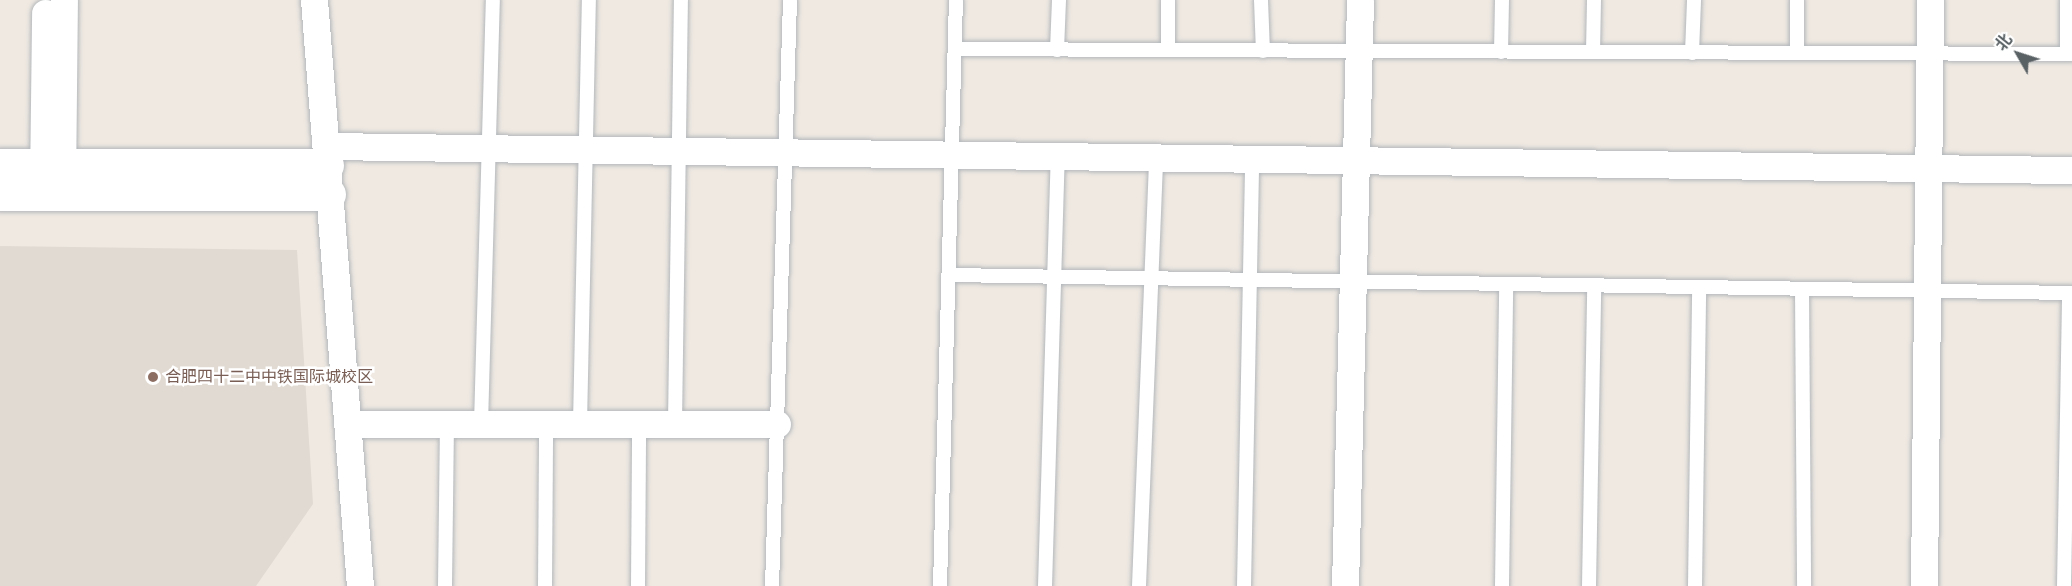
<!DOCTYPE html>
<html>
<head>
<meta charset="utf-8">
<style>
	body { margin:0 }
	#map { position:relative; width:2072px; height:586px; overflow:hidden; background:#efe9e2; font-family:"Public Sans","Noto Sans SC",sans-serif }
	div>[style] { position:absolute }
	.education>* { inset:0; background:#e1dad2 }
	.roads { filter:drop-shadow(0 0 2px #b3b7bb) drop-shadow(0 0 2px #b3b7bb) }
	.service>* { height:14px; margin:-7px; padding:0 7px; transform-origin:7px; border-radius:7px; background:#fff }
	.minor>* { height:27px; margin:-13.5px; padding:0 13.5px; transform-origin:13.5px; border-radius:13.5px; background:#fff }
	.tertiary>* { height:33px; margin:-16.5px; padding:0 16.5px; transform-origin:16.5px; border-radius:16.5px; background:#fff }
	.dots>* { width:16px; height:16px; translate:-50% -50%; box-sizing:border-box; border:3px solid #fff; border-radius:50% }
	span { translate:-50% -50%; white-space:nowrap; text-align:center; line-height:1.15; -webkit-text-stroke:5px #fff; paint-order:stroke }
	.education-label { font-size:16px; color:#785e54 }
	.left { translate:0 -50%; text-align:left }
	.north { position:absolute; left:1988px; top:24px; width:60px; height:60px; -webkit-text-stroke:4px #fff; paint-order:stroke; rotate:309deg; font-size:16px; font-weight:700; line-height:24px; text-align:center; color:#5a6164 }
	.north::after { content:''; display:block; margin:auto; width:21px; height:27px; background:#5a6164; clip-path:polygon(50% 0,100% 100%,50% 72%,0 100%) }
</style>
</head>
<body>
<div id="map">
	<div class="education">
		<i style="clip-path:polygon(0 246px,297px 250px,313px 504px,256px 586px,0 586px)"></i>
	</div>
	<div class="roads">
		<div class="service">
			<i style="left:1261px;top:0;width:51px;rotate:87.8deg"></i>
			<i style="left:955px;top:49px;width:1117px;rotate:0.26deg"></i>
			<i style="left:1057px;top:50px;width:50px;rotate:-87.7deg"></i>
			<i style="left:1168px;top:50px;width:50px;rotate:-90deg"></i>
			<i style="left:1501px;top:52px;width:52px;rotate:-88.9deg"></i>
			<i style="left:1593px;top:52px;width:52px;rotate:-88.9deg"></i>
			<i style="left:1692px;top:53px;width:53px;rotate:-87.8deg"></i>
			<i style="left:1797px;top:53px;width:53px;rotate:-90deg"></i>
			<i style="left:2067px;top:54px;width:54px;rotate:-90deg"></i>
			<i style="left:949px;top:275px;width:1123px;rotate:0.92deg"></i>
			<i style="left:1802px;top:289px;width:297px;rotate:89.6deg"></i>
			<i style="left:481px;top:424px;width:424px;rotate:-88.4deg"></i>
			<i style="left:580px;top:424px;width:424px;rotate:-88.8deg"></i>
			<i style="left:675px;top:424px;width:424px;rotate:-89.2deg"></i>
			<i style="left:445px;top:586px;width:162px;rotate:-89.3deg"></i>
			<i style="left:545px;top:586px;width:162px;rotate:-89.6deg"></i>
			<i style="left:638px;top:586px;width:162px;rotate:-89.6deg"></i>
			<i style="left:772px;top:586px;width:586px;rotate:-88.24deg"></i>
			<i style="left:940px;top:586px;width:586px;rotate:-88.44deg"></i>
			<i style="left:1045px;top:586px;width:430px;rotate:-88.3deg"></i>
			<i style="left:1139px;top:586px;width:428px;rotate:-87.7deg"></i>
			<i style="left:1244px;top:586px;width:427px;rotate:-88.9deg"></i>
			<i style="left:1502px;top:586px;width:302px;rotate:-89.2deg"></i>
			<i style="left:1589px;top:586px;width:300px;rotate:-89deg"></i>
			<i style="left:1695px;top:586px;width:299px;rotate:-89.2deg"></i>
			<i style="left:2064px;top:586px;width:293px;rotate:-89deg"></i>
		</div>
		<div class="minor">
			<i style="left:314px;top:0;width:588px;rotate:85.51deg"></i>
			<i style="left:326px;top:146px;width:1746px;rotate:0.79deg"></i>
			<i style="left:43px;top:185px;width:172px;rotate:-89.3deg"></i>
			<i style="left:62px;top:185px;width:185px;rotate:-89.4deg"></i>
			<i style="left:348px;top:424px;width:429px"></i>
			<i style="left:1345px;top:586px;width:586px;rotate:-88.53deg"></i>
			<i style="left:1924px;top:586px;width:586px;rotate:-89.41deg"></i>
		</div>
		<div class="tertiary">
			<i style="left:0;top:165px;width:327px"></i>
			<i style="left:0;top:194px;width:329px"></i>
		</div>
	</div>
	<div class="dots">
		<i style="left:153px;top:377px;background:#8d6e63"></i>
	</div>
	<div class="education-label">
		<span class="left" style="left:165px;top:377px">合肥四十二中中铁国际城校区</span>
	</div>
	<div class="north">北</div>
</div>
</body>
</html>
